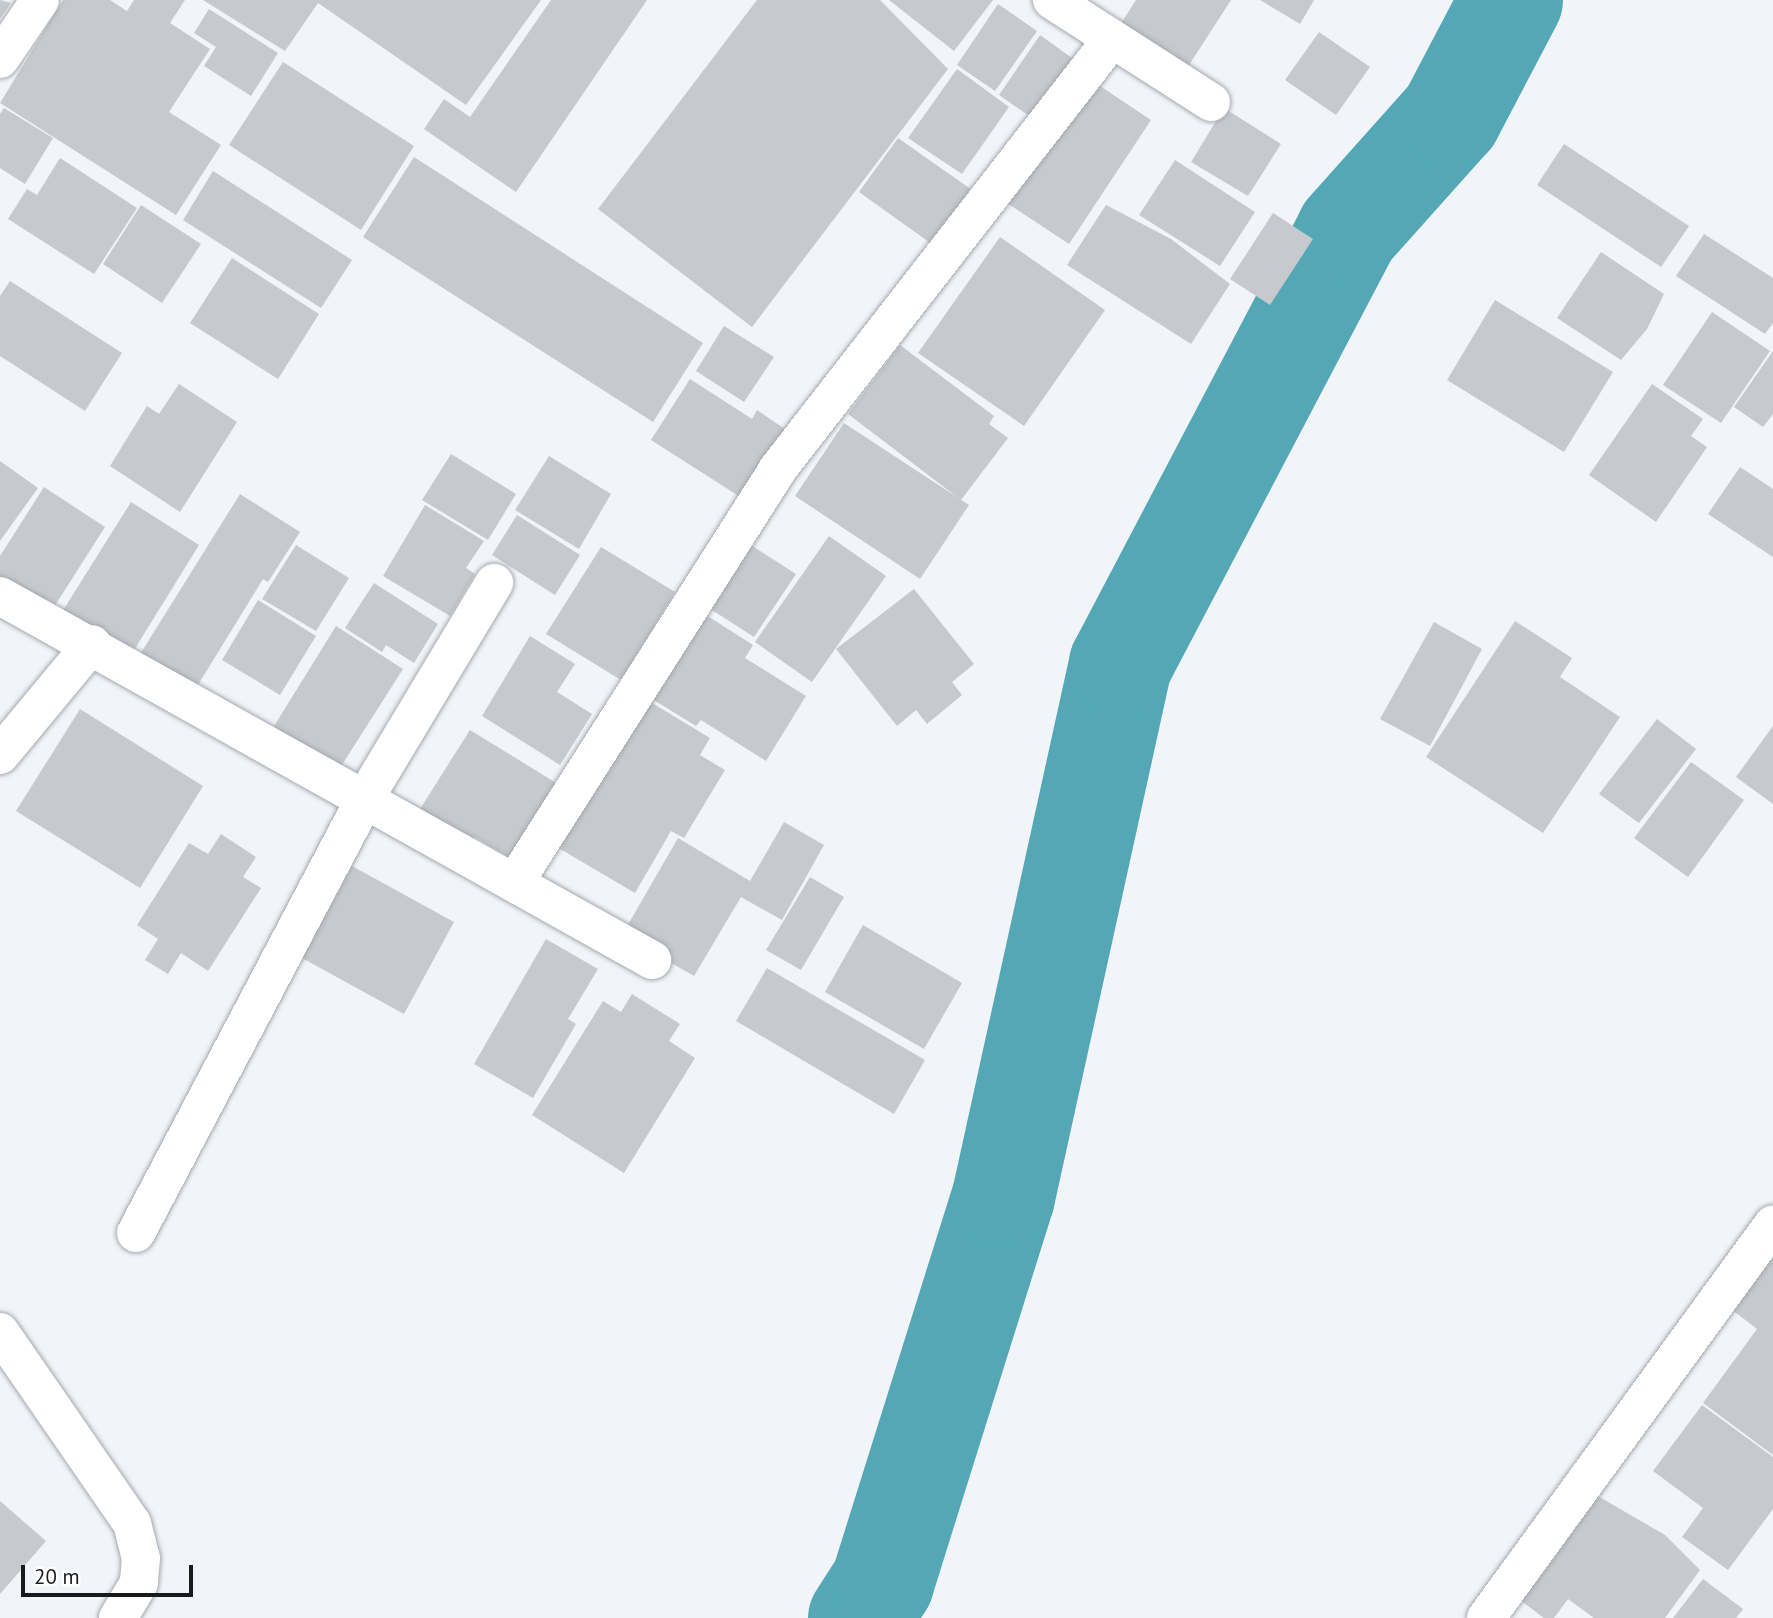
<!DOCTYPE html>
<html>
<head>
<meta charset="utf-8">
<style>
	body { margin:0 }
	#map { position:relative; width:1773px; height:1618px; overflow:hidden; background:#f1f4f9; font-family:"PT Sans",sans-serif }
	div>[style] { position:absolute }
	.river>* { height:103px; margin:-51.5px; padding:0 51.5px; transform-origin:51.5px; border-radius:51.5px; background:#54a8b6 }
	.building>* { inset:0; background:#c6c9cd }
	.roads { filter:drop-shadow(0 0 2px #a5a8ad) drop-shadow(0 0 2px #a5a8ad) }
	.minor>* { height:38px; margin:-19px; padding:0 19px; transform-origin:19px; border-radius:19px; background:#fff }
	span { translate:-50% -50%; white-space:nowrap; text-align:center; line-height:1.15; -webkit-text-stroke:5px #fff; paint-order:stroke }
	.scale { position:absolute; left:21px; top:1565px; width:172px; height:32px; box-sizing:border-box; border:4px solid #191a1c; border-top:0; padding-left:9px; font-size:21px; line-height:24px; white-space:nowrap; color:#191a1c; -webkit-text-stroke:5px #fff; paint-order:stroke }
</style>
</head>
<body>
<div id="map">
	<div class="river">
		<i style="left:859px;top:1618px;width:43px;rotate:-57.4deg"></i>
		<i style="left:882px;top:1582px;width:405px;rotate:-72.6deg"></i>
		<i style="left:1003px;top:1196px;width:545px;rotate:-77.6deg"></i>
		<i style="left:1120px;top:664px;width:489px;rotate:-62.3deg"></i>
		<i style="left:1347px;top:231px;width:154px;rotate:-48.2deg"></i>
		<i style="left:1450px;top:116px;width:131px;rotate:-62.3deg"></i>
	</div>
	<div class="building">
		<i style="clip-path:polygon(0 0,11px 3px,0 19px)"></i>
		<i style="clip-path:polygon(63px 0,110px 0,127px 11px,134px 0,185px 0,170px 23px,210px 49px,169px 112px,221px 145px,176px 215px,0 103px)"></i>
		<i style="clip-path:polygon(203px 0,541px 0,466px 105px,318px 3px,285px 51px)"></i>
		<i style="clip-path:polygon(551px 0,647px 0,516px 192px,424px 129px,444px 99px,470px 117px)"></i>
		<i style="clip-path:polygon(757px 0,880px 0,948px 69px,752px 327px,598px 209px)"></i>
		<i style="clip-path:polygon(889px 0,993px 0,954px 51px)"></i>
		<i style="clip-path:polygon(1136px 0,1231px 0,1182px 76px,1115px 33px)"></i>
		<i style="clip-path:polygon(1260px 0,1314px 0,1300px 24px)"></i>
		<i style="clip-path:polygon(998px 4px,1037px 31px,995px 91px,957px 65px)"></i>
		<i style="clip-path:polygon(209px 9px,278px 53px,251px 96px,204px 66px,216px 47px,194px 33px)"></i>
		<i style="clip-path:polygon(1319px 32px,1370px 67px,1336px 115px,1285px 80px)"></i>
		<i style="clip-path:polygon(1040px 35px,1079px 63px,1038px 122px,999px 95px)"></i>
		<i style="clip-path:polygon(283px 62px,414px 146px,361px 230px,229px 145px)"></i>
		<i style="clip-path:polygon(957px 69px,1009px 107px,962px 174px,908px 138px)"></i>
		<i style="clip-path:polygon(1091px 80px,1151px 120px,1069px 244px,1007px 203px)"></i>
		<i style="clip-path:polygon(4px 108px,53px 138px,25px 184px,0 168px,0 114px)"></i>
		<i style="clip-path:polygon(1224px 108px,1281px 144px,1248px 196px,1191px 162px)"></i>
		<i style="clip-path:polygon(898px 138px,982px 197px,943px 252px,859px 192px)"></i>
		<i style="clip-path:polygon(1564px 144px,1689px 226px,1661px 267px,1537px 185px)"></i>
		<i style="clip-path:polygon(414px 157px,703px 343px,653px 422px,363px 237px)"></i>
		<i style="clip-path:polygon(60px 158px,137px 208px,94px 274px,8px 219px,27px 189px,37px 195px)"></i>
		<i style="clip-path:polygon(1175px 160px,1255px 212px,1220px 266px,1139px 215px)"></i>
		<i style="clip-path:polygon(213px 171px,352px 260px,321px 308px,183px 220px)"></i>
		<i style="clip-path:polygon(141px 205px,201px 244px,162px 303px,103px 264px)"></i>
		<i style="clip-path:polygon(1106px 205px,1171px 239px,1230px 284px,1191px 344px,1067px 265px)"></i>
		<i style="clip-path:polygon(1273px 213px,1313px 239px,1270px 305px,1230px 279px)"></i>
		<i style="clip-path:polygon(1704px 234px,1773px 278px,1773px 323px,1765px 334px,1676px 276px)"></i>
		<i style="clip-path:polygon(1000px 237px,1105px 310px,1024px 426px,918px 353px)"></i>
		<i style="clip-path:polygon(1601px 252px,1664px 294px,1647px 329px,1621px 360px,1557px 318px)"></i>
		<i style="clip-path:polygon(232px 258px,319px 314px,278px 379px,190px 323px)"></i>
		<i style="clip-path:polygon(10px 281px,122px 353px,85px 411px,0 356px,0 296px)"></i>
		<i style="clip-path:polygon(1495px 300px,1613px 372px,1564px 452px,1447px 380px)"></i>
		<i style="clip-path:polygon(1712px 312px,1770px 351px,1721px 423px,1663px 385px)"></i>
		<i style="clip-path:polygon(724px 326px,774px 357px,744px 402px,696px 371px)"></i>
		<i style="clip-path:polygon(900px 345px,994px 416px,989px 424px,1008px 438px,961px 500px,848px 414px)"></i>
		<i style="clip-path:polygon(1773px 351px,1773px 414px,1763px 427px,1734px 407px)"></i>
		<i style="clip-path:polygon(690px 379px,752px 419px,757px 410px,788px 431px,745px 500px,651px 440px)"></i>
		<i style="clip-path:polygon(179px 384px,237px 422px,180px 512px,110px 466px,147px 406px,159px 414px)"></i>
		<i style="clip-path:polygon(1652px 384px,1703px 419px,1691px 436px,1707px 447px,1656px 522px,1589px 475px)"></i>
		<i style="clip-path:polygon(844px 423px,969px 505px,920px 579px,795px 496px)"></i>
		<i style="clip-path:polygon(451px 454px,516px 494px,488px 540px,422px 500px)"></i>
		<i style="clip-path:polygon(549px 456px,611px 494px,579px 549px,515px 510px)"></i>
		<i style="clip-path:polygon(0 461px,38px 488px,0 541px)"></i>
		<i style="clip-path:polygon(1740px 467px,1773px 489px,1773px 557px,1708px 514px)"></i>
		<i style="clip-path:polygon(44px 487px,105px 527px,47px 618px,0 588px,0 556px)"></i>
		<i style="clip-path:polygon(240px 494px,300px 532px,268px 582px,263px 579px,190px 698px,134px 664px)"></i>
		<i style="clip-path:polygon(131px 502px,199px 545px,131px 655px,62px 612px)"></i>
		<i style="clip-path:polygon(425px 505px,484px 541px,466px 568px,475px 574px,450px 616px,383px 576px)"></i>
		<i style="clip-path:polygon(517px 515px,580px 555px,555px 595px,492px 555px)"></i>
		<i style="clip-path:polygon(829px 536px,886px 576px,812px 682px,755px 642px)"></i>
		<i style="clip-path:polygon(740px 538px,796px 574px,754px 637px,698px 601px)"></i>
		<i style="clip-path:polygon(296px 545px,349px 578px,316px 631px,262px 599px)"></i>
		<i style="clip-path:polygon(601px 547px,675px 592px,621px 680px,546px 634px)"></i>
		<i style="clip-path:polygon(374px 583px,438px 624px,414px 663px,386px 645px,382px 652px,345px 628px)"></i>
		<i style="clip-path:polygon(914px 589px,974px 664px,952px 682px,962px 695px,927px 724px,916px 710px,897px 726px,836px 649px)"></i>
		<i style="clip-path:polygon(258px 600px,316px 636px,280px 695px,222px 660px)"></i>
		<i style="clip-path:polygon(692px 606px,753px 645px,745px 658px,806px 696px,766px 761px,701px 720px,696px 726px,639px 691px)"></i>
		<i style="clip-path:polygon(1515px 621px,1572px 658px,1560px 677px,1620px 717px,1543px 833px,1426px 757px)"></i>
		<i style="clip-path:polygon(1434px 622px,1482px 649px,1430px 746px,1380px 719px)"></i>
		<i style="clip-path:polygon(336px 626px,403px 669px,333px 779px,271px 731px)"></i>
		<i style="clip-path:polygon(530px 636px,575px 664px,557px 692px,592px 714px,560px 765px,482px 716px)"></i>
		<i style="clip-path:polygon(639px 695px,710px 738px,700px 755px,725px 770px,684px 838px,671px 831px,635px 893px,550px 843px)"></i>
		<i style="clip-path:polygon(80px 709px,203px 786px,140px 888px,16px 811px)"></i>
		<i style="clip-path:polygon(1657px 719px,1696px 749px,1639px 823px,1599px 794px)"></i>
		<i style="clip-path:polygon(1773px 726px,1773px 804px,1736px 777px)"></i>
		<i style="clip-path:polygon(470px 730px,566px 789px,520px 864px,475px 837px,466px 852px,413px 820px)"></i>
		<i style="clip-path:polygon(1691px 762px,1744px 800px,1688px 877px,1634px 838px)"></i>
		<i style="clip-path:polygon(784px 822px,824px 845px,782px 920px,741px 897px,694px 976px,622px 935px,678px 838px,750px 881px)"></i>
		<i style="clip-path:polygon(221px 834px,256px 857px,243px 877px,261px 888px,208px 971px,181px 953px,168px 974px,145px 960px,158px 939px,137px 925px,189px 843px,208px 854px)"></i>
		<i style="clip-path:polygon(352px 866px,454px 922px,404px 1014px,302px 958px)"></i>
		<i style="clip-path:polygon(810px 877px,844px 897px,801px 970px,766px 950px)"></i>
		<i style="clip-path:polygon(863px 925px,962px 983px,924px 1049px,825px 992px)"></i>
		<i style="clip-path:polygon(546px 939px,598px 969px,568px 1019px,576px 1024px,533px 1098px,474px 1064px)"></i>
		<i style="clip-path:polygon(767px 968px,925px 1060px,894px 1114px,736px 1021px)"></i>
		<i style="clip-path:polygon(632px 994px,680px 1024px,669px 1041px,695px 1058px,624px 1173px,532px 1115px,603px 1001px,621px 1012px)"></i>
		<i style="clip-path:polygon(1773px 1254px,1773px 1455px,1703px 1403px,1757px 1329px,1731px 1309px)"></i>
		<i style="clip-path:polygon(1702px 1405px,1773px 1457px,1773px 1509px,1728px 1570px,1682px 1537px,1703px 1508px,1653px 1471px)"></i>
		<i style="clip-path:polygon(1596px 1495px,1665px 1535px,1700px 1570px,1665px 1618px,1594px 1618px,1568px 1599px,1554px 1618px,1544px 1618px,1520px 1600px)"></i>
		<i style="clip-path:polygon(0 1501px,46px 1541px,0 1594px)"></i>
		<i style="clip-path:polygon(1703px 1579px,1743px 1609px,1736px 1618px,1673px 1618px)"></i>
	</div>
	<div class="roads">
		<div class="minor">
			<i style="left:1052px;top:0;width:189px;rotate:32.7deg"></i>
			<i style="left:0;top:59px;width:71px;rotate:-55.9deg"></i>
			<i style="left:0;top:596px;width:747px;rotate:29.17deg"></i>
			<i style="left:0;top:755px;width:144px;rotate:-50.3deg"></i>
			<i style="left:515px;top:882px;width:488px;rotate:-57.5deg"></i>
			<i style="left:777px;top:470px;width:546px;rotate:-52.14deg"></i>
			<i style="left:136px;top:1233px;width:492px;rotate:-62.2deg"></i>
			<i style="left:365px;top:798px;width:251px;rotate:-59deg"></i>
			<i style="left:0;top:1332px;width:232px;rotate:55.4deg"></i>
			<i style="left:132px;top:1523px;width:36px;rotate:76deg"></i>
			<i style="left:141px;top:1558px;width:25px;rotate:95deg"></i>
			<i style="left:139px;top:1583px;width:41px;rotate:121deg"></i>
			<i style="left:1486px;top:1618px;width:487px;rotate:-53.9deg"></i>
		</div>
	</div>
	<div class="scale">20 m</div>
</div>
</body>
</html>
